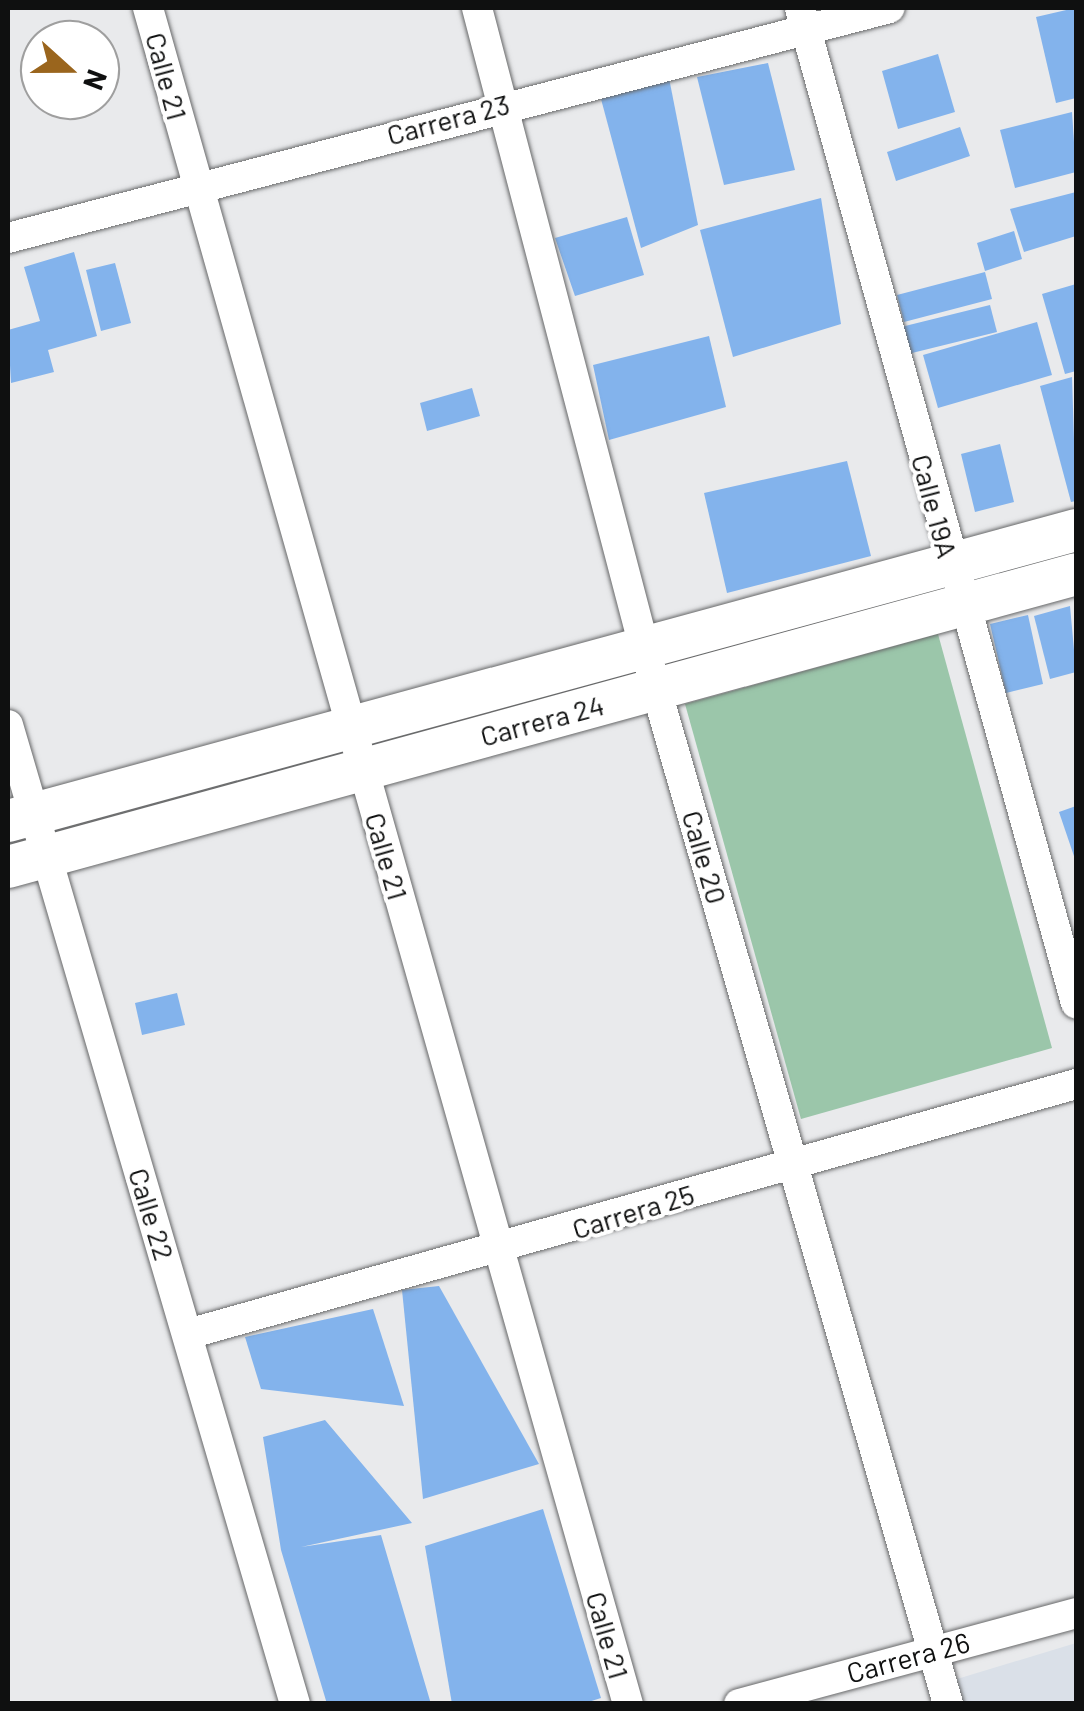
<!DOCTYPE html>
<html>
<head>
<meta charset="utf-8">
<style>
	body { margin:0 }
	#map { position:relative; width:1084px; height:1711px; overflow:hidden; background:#e9eaec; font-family:Barlow,sans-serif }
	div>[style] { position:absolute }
	.built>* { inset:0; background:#dae0e8 }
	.green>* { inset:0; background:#9bc6aa }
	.building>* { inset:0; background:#83b3ec }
	.roads { filter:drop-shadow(0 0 2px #676869) drop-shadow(0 0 2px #676869) }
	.street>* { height:30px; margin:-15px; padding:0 15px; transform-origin:15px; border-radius:15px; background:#fff }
	.secondary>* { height:42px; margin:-21px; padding:0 21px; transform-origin:21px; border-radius:21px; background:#fff }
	span { translate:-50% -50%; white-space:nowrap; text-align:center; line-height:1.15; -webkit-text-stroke:8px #fff; paint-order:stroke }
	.street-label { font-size:28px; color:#0f1010 }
	.frame { position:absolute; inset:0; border:10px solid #0f1010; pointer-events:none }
	.north { position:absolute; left:20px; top:20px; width:100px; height:100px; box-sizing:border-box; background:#fff; border:2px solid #9f9f9f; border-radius:50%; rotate:111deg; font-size:28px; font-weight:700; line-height:40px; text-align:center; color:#0f1010 }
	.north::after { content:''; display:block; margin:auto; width:35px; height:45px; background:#9a651d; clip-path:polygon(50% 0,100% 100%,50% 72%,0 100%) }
</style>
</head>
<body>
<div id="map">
	<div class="built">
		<i style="clip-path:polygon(1076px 1643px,1076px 1703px,963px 1703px,957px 1679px)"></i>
	</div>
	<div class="green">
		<i style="clip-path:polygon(938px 634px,1052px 1048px,801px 1119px,685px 704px)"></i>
	</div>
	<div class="building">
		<i style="clip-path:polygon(1075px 8px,1076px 98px,1056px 103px,1036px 17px)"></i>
		<i style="clip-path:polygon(938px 54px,955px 112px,898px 129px,882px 71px)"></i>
		<i style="clip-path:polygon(768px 63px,795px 170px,724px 185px,697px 77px)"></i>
		<i style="clip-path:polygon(669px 78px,698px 225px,641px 248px,601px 99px)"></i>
		<i style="clip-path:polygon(1072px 112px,1076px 172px,1015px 188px,1000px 130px)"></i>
		<i style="clip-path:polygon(960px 127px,970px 156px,896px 181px,887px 152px)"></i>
		<i style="clip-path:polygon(1076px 192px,1076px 236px,1024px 252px,1010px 209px)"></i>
		<i style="clip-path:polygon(821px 198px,841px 324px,733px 357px,700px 230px)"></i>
		<i style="clip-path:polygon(627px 217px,644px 275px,575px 296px,555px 238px)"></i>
		<i style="clip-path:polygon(1014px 231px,1022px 259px,985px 271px,977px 243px)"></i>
		<i style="clip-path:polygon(74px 252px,97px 336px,48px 350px,54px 372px,11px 383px,8px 330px,40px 321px,24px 267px)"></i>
		<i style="clip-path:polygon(115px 263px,131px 323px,101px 331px,86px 270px)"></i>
		<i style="clip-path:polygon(985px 272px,992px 299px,904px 322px,897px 295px)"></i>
		<i style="clip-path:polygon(1076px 284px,1076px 371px,1065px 374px,1042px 294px)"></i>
		<i style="clip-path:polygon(990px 305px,997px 332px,908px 354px,901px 327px)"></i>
		<i style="clip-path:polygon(1037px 322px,1052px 375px,938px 408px,923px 355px)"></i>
		<i style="clip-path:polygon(709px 336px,726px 407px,609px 440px,593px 365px)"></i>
		<i style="clip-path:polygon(1072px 377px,1076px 501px,1071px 502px,1040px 386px)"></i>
		<i style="clip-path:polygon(472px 388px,480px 416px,427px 431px,420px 403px)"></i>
		<i style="clip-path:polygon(1000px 444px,1014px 502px,975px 512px,961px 454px)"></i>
		<i style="clip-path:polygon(847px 461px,871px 556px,727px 593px,704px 493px)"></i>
		<i style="clip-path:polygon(1070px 606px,1076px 672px,1050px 679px,1034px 616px)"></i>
		<i style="clip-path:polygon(1028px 615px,1043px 684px,1006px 693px,990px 624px)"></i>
		<i style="clip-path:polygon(1076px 806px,1076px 862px,1059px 812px)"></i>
		<i style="clip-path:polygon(177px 993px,185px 1025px,142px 1035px,135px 1003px)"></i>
		<i style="clip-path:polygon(439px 1286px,539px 1464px,423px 1499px,402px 1290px)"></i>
		<i style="clip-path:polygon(373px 1309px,404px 1406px,261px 1389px,245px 1337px)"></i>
		<i style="clip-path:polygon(325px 1420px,412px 1523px,301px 1547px,381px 1535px,431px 1704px,327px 1704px,281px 1550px,263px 1437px)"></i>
		<i style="clip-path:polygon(543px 1509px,601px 1698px,582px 1704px,452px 1704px,425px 1546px)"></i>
	</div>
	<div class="roads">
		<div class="street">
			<i style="left:148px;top:8px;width:1763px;rotate:74.2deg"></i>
			<i style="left:477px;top:8px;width:660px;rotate:75.35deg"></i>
			<i style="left:644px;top:647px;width:1100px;rotate:73.95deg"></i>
			<i style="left:800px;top:8px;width:1033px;rotate:74.5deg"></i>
			<i style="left:8px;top:238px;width:911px;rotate:-14.62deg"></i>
			<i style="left:8px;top:725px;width:1020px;rotate:73.66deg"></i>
			<i style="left:188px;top:1334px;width:923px;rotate:-15.72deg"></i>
			<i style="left:739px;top:1704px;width:349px;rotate:-15.1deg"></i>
		</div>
		<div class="secondary">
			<i style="left:8px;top:821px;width:1107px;rotate:-15.24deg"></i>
			<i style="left:8px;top:867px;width:1107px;rotate:-15.34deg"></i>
		</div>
	</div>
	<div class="street-label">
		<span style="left:167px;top:76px;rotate:75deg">Calle 21</span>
		<span style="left:448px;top:119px;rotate:-15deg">Carrera 23</span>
		<span style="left:935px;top:506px;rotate:75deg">Calle 19A</span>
		<span style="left:542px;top:720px;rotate:-15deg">Carrera 24</span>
		<span style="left:387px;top:856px;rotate:74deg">Calle 21</span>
		<span style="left:705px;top:857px;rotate:74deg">Calle 20</span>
		<span style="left:633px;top:1211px;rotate:-17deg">Carrera 25</span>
		<span style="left:152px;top:1214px;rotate:73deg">Calle 22</span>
		<span style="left:608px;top:1635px;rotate:74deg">Calle 21</span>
		<span style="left:908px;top:1657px;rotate:-15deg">Carrera 26</span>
	</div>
	<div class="frame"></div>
	<div class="north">N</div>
</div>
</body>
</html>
